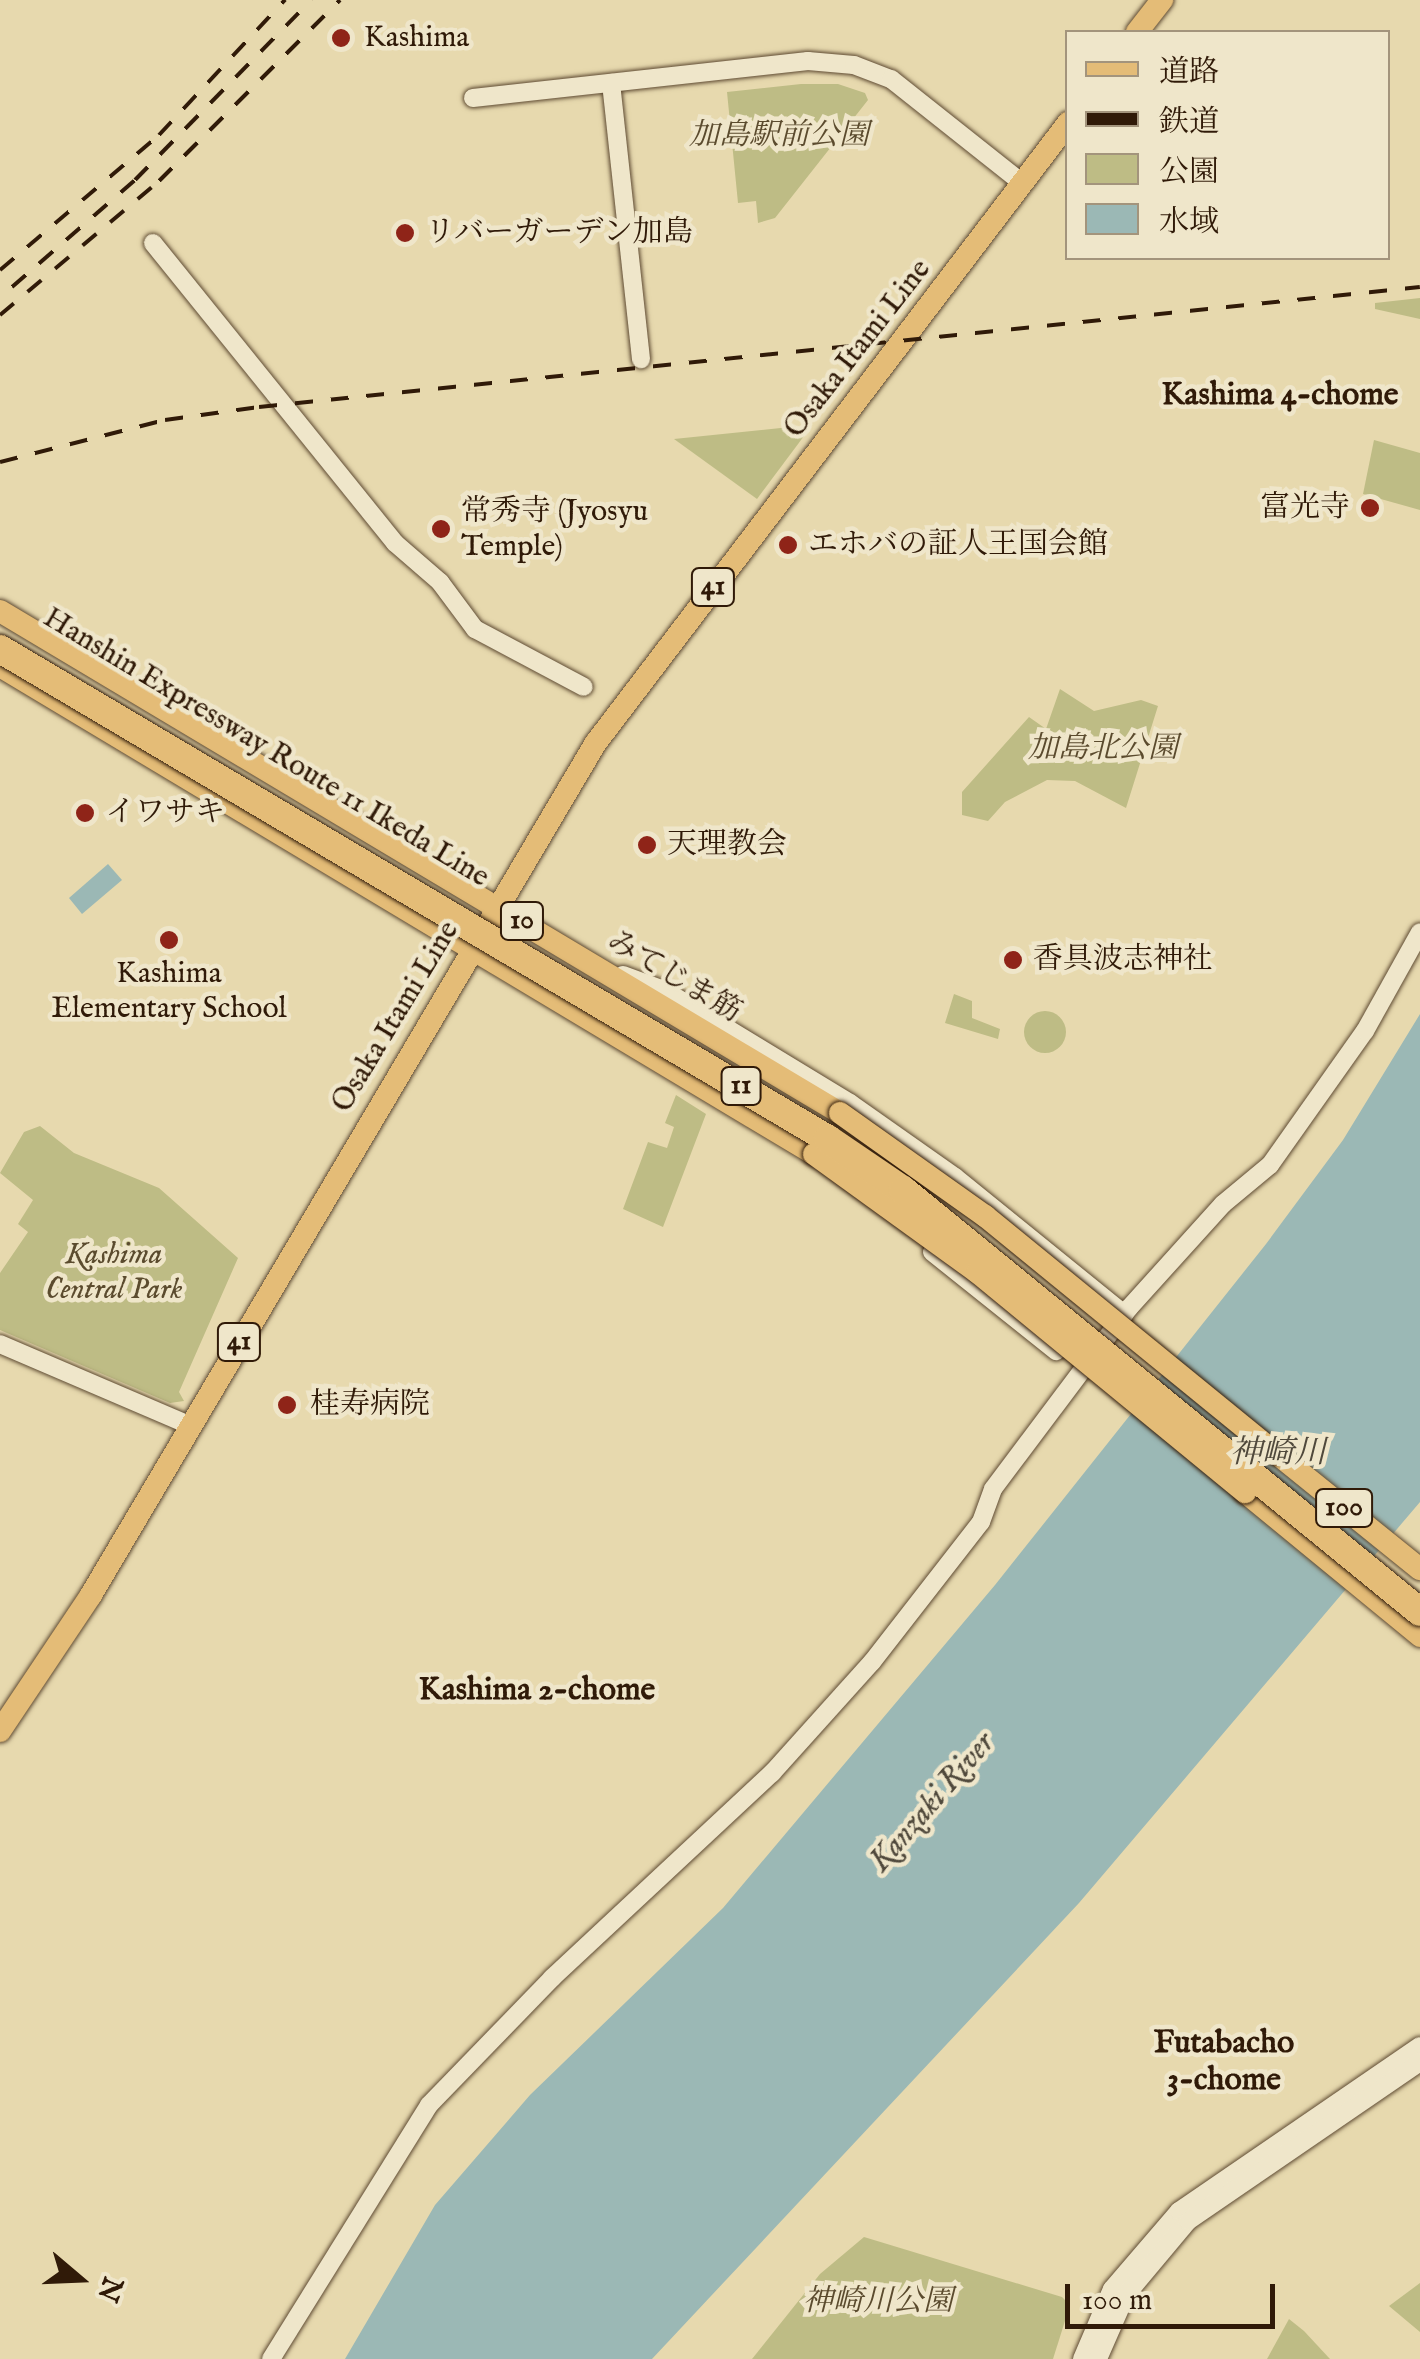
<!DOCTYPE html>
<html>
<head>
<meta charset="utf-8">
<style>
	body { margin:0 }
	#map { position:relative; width:1420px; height:2359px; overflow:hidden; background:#e7d9ae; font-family:"IM FELL English","Noto Serif JP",serif }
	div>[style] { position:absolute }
	.green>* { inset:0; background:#bebc85 }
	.round { border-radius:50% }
	.water>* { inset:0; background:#9bb8b5 }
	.roads { filter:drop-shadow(0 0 2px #5e4a32) drop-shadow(0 0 2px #5e4a32) }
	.minor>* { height:18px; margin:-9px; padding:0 9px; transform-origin:9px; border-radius:9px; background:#efe6ca }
	.major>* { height:22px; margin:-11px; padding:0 11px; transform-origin:11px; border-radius:11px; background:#e4bc77 }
	.rail>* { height:4px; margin-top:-2px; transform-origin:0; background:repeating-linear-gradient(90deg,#301a08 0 18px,transparent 0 36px) }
	.bridges { filter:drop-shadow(0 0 2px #301a08) drop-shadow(0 0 2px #301a08) }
	.major-bridge>* { height:22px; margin:-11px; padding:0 11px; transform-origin:11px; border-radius:11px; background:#e4bc77 }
	.highway-bridge>* { height:28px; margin:-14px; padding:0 14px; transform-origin:14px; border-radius:14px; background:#e4bc77 }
	.dots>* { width:28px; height:28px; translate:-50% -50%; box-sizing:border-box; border:5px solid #efe6ca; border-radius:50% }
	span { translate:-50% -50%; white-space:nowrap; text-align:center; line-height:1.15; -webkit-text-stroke:9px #efe6ca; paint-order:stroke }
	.shield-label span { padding:2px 8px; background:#efe6ca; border:2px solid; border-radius:8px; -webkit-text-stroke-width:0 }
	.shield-label { font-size:28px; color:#301a08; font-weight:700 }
	.poi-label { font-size:30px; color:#301a08 }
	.left { translate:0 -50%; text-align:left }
	.right { translate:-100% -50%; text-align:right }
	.park-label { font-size:30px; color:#5b4b2e; font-style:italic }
	.street-label { font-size:30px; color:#301a08 }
	.neighbourhood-label { font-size:32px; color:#301a08; font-weight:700 }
	.water-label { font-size:32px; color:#50493c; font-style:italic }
	.legend { position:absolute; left:1065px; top:30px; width:325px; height:230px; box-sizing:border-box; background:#efe6ca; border:2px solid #a3947c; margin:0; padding:12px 18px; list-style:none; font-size:30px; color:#301a08 }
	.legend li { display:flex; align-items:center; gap:20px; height:50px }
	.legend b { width:50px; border:2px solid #a3947c }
	.north { position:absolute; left:30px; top:2229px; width:100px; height:100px; -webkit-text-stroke:8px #efe6ca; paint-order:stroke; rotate:109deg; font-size:28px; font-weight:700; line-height:40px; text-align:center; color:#301a08 }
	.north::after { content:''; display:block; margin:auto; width:35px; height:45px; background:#301a08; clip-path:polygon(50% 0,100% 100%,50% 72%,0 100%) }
	.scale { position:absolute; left:1065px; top:2284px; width:210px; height:45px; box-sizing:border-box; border:5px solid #301a08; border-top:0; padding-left:12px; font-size:30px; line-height:35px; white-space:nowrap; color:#301a08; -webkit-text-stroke:8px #efe6ca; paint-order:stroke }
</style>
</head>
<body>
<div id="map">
	<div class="green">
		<i style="clip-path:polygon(801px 84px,838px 84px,865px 93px,868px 100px,775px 218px,758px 223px,756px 201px,738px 203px,727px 92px)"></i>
		<i style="clip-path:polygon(1420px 298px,1420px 319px,1375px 309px,1375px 303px)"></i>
		<i style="clip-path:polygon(790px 427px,807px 432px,757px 499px,674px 439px)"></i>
		<i style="clip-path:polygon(1374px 440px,1420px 453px,1420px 510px,1363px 494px)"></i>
		<i style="clip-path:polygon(1060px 689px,1094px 711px,1141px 700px,1158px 706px,1126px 808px,1075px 781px,1047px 780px,1005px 802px,988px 821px,962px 815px,962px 792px,1029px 717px,1046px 729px)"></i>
		<i style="clip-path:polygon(954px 994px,972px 1001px,972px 1018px,1000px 1029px,998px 1039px,945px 1023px)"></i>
		<i class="round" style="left:1024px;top:1011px;width:42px;height:42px"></i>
		<i style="clip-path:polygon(676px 1095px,706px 1114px,663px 1227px,623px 1209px,648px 1142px,667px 1148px,674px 1127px,665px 1123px)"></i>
		<i style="clip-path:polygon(40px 1126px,74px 1153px,159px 1188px,238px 1258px,179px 1392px,184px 1401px,170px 1403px,0 1330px,0 1273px,28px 1232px,18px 1224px,33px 1200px,0 1173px,24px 1132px)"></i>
		<i style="clip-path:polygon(864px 2237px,1062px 2297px,1070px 2305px,1053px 2359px,752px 2359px,820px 2274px)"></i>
		<i style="clip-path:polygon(1420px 2283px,1420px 2332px,1389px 2306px)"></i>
		<i style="clip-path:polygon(1289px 2319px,1304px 2331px,1330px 2359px,1267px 2359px)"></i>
	</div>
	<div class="water">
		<i style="clip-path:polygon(108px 864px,122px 880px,82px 914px,69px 898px)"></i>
		<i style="clip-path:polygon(1420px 1014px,1420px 1502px,1079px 1903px,652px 2359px,345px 2359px,435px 2205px,530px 2095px,723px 1908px,995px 1585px,1266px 1244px,1343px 1140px)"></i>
	</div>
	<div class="roads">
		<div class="minor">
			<i style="left:611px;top:83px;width:278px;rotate:83.8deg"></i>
			<i style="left:473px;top:98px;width:337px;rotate:-6.3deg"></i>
			<i style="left:808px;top:61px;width:46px;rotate:5deg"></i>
			<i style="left:854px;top:65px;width:40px;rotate:21deg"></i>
			<i style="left:891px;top:79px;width:167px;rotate:38.4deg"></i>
			<i style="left:153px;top:243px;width:385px;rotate:51.1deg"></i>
			<i style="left:395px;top:543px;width:60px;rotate:40.9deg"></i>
			<i style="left:440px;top:582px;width:59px;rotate:53.3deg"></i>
			<i style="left:475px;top:629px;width:123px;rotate:28deg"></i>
			<i style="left:623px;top:975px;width:44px;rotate:20.1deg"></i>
			<i style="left:664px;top:990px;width:218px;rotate:31.3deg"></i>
			<i style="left:850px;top:1103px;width:128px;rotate:35.2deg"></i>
			<i style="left:955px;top:1177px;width:218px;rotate:39deg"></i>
			<i style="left:932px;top:1252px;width:159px;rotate:38.6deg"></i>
			<i style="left:0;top:1344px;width:208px;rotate:23.2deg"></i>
			<i style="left:271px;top:2359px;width:299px;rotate:-58.1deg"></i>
			<i style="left:429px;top:2105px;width:177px;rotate:-45.9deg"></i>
			<i style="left:552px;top:1978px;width:301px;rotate:-43deg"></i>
			<i style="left:772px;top:1773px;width:149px;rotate:-48deg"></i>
			<i style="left:872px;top:1662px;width:177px;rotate:-52.1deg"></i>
			<i style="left:981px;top:1522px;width:35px;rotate:-70deg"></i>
			<i style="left:993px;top:1489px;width:226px;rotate:-53.1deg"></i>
			<i style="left:1129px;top:1308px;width:140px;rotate:-47.9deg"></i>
			<i style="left:1223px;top:1204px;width:61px;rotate:-39.7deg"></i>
			<i style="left:1270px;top:1165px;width:164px;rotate:-54.7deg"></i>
			<i style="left:1365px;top:1031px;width:113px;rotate:-60.9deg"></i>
			<i style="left:1082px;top:2359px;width:76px;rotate:-66.8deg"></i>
			<i style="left:1112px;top:2289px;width:103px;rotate:-49.3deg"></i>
			<i style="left:1179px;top:2211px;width:292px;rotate:-34.4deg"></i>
			<i style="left:1098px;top:2359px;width:70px;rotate:-66.4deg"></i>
			<i style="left:1126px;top:2295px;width:97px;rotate:-50deg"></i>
			<i style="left:1188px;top:2221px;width:281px;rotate:-34.4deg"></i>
		</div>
		<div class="major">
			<i style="left:1137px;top:32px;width:41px;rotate:-52deg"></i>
			<i style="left:0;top:611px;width:979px;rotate:30.86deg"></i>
			<i style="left:0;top:666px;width:949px;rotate:30.94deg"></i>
			<i style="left:1276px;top:1453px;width:185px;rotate:38.9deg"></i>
			<i style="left:1245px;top:1492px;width:227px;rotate:39.4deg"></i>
			<i style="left:0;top:1731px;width:164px;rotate:-56.2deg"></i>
			<i style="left:91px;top:1595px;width:989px;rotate:-59.36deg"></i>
			<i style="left:595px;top:744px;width:781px;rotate:-52.7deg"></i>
		</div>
	</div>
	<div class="rail">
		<i style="left:0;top:270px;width:209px;rotate:-40.3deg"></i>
		<i style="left:159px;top:135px;width:185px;rotate:-47deg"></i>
		<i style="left:12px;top:287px;width:163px;rotate:-41deg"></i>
		<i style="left:135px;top:180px;width:252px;rotate:-45.6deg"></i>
		<i style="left:0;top:315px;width:208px;rotate:-40.1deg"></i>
		<i style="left:159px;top:181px;width:256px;rotate:-45deg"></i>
		<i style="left:0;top:462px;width:170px;rotate:-14.3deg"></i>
		<i style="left:165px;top:420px;width:95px;rotate:-7.9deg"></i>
		<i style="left:259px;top:407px;width:1167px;rotate:-5.9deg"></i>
	</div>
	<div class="bridges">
		<div class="major-bridge">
			<i style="left:840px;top:1113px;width:178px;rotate:35.4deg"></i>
			<i style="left:985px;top:1216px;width:375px;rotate:39.2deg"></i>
			<i style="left:814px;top:1154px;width:201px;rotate:35.9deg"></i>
			<i style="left:977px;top:1272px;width:347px;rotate:39.4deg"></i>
		</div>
		<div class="highway-bridge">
			<i style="left:0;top:649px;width:962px;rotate:30.62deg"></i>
			<i style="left:828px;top:1139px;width:91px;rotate:34.2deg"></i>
			<i style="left:903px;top:1190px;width:667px;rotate:39.22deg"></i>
		</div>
	</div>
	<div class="dots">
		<i style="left:341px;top:38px;background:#8f2418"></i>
		<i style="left:405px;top:233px;background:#8f2418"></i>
		<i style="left:1370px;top:508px;background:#8f2418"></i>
		<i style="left:441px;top:529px;background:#8f2418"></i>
		<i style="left:788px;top:545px;background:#8f2418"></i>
		<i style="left:85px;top:813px;background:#8f2418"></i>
		<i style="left:647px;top:845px;background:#8f2418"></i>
		<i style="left:169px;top:940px;background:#8f2418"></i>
		<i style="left:1013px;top:960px;background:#8f2418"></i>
		<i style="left:287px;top:1405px;background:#8f2418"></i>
	</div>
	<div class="shield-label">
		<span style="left:713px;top:587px">41</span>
		<span style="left:522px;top:921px">10</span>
		<span style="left:741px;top:1086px">11</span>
		<span style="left:239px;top:1342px">41</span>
		<span style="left:1344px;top:1508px">100</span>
	</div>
	<div class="poi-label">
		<span class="left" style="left:364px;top:38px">Kashima</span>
		<span class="left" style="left:425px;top:233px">リバーガーデン加島</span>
		<span class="right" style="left:1350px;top:508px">富光寺</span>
		<span class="left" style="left:461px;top:529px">常秀寺 (Jyosyu<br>Temple)</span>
		<span class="left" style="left:808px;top:545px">エホバの証人王国会館</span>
		<span class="left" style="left:105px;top:813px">イワサキ</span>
		<span class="left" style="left:667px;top:845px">天理教会</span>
		<span class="left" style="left:1033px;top:960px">香具波志神社</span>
		<span style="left:169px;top:991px">Kashima<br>Elementary School</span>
		<span class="left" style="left:310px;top:1405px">桂寿病院</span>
	</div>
	<div class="park-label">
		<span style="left:779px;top:136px">加島駅前公園</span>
		<span style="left:1103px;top:749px">加島北公園</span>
		<span style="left:114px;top:1272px">Kashima<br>Central Park</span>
		<span style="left:878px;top:2302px">神崎川公園</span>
	</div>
	<div class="street-label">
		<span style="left:858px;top:349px;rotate:-52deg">Osaka Itami Line</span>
		<span style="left:266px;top:748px;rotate:31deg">Hanshin Expressway Route 11 Ikeda Line</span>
		<span style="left:674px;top:977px;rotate:31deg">みてじま筋</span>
		<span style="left:396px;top:1017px;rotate:-59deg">Osaka Itami Line</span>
	</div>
	<div class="neighbourhood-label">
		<span style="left:1280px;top:396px">Kashima 4-chome</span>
		<span style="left:537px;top:1691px">Kashima 2-chome</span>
		<span style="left:1224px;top:2063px">Futabacho<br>3-chome</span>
	</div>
	<div class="water-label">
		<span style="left:1278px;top:1454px">神崎川</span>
		<span style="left:933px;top:1803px;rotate:-49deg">Kanzaki River</span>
	</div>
	<ul class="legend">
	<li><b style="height:12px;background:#e4bc77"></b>道路</li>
	<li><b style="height:12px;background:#301a08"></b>鉄道</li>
	<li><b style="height:28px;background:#bebc85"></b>公園</li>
	<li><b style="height:28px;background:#9bb8b5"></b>水域</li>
	</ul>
	<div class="north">N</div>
	<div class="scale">100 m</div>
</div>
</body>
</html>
